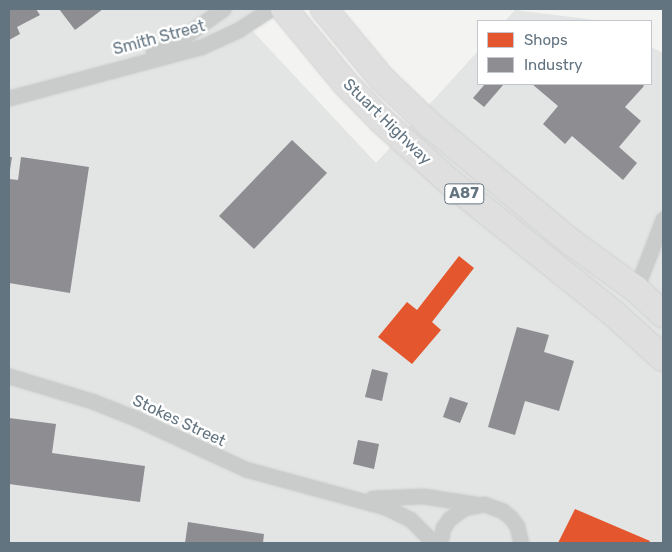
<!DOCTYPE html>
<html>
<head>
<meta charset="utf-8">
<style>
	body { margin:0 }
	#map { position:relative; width:672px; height:552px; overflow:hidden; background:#f3f3f1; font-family:Rubik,sans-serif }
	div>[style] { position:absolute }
	.built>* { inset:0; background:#e3e5e4 }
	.shops>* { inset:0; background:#e4572e }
	.industry>* { inset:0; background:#8d8d92 }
	.roads { filter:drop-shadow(0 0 1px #cfd0d0) drop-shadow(0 0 1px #cfd0d0) }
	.minor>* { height:15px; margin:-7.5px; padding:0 7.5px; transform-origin:7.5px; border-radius:7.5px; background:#cacccc }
	.trunk>* { height:26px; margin:-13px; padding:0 13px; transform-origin:13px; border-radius:13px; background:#dfdfe0 }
	span { translate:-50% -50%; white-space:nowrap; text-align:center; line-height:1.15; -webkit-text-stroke:5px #fff; paint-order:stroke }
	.shield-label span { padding:1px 4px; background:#fff; border:1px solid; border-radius:4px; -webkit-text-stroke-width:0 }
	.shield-label { font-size:15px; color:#637481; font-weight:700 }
	.street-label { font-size:16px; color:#637481 }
	.frame { position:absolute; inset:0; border:10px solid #637481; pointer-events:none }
	.legend { position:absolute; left:477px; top:20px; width:175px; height:65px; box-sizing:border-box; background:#fff; border:1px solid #c1c7cd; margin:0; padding:6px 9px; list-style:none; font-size:15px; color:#637481 }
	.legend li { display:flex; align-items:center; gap:10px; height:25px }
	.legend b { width:25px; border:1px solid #c1c7cd }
</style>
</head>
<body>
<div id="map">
	<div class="built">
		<i style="clip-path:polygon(9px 9px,263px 9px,248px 26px,376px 163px,478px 51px,478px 84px,651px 84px,651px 47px,663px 53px,663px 543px,9px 543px)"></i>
		<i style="clip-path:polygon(515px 10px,595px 20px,597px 21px,505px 21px)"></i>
	</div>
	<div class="shops">
		<i style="clip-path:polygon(459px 256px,474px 268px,432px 322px,441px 330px,412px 364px,378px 337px,407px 302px,417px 310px)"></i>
		<i style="clip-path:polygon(575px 509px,650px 541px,649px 543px,558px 543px)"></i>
	</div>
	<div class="industry">
		<i style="clip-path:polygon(9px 9px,36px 9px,40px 15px,17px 27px,20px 34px,9px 40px)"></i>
		<i style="clip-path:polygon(59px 9px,103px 9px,75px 30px)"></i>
		<i style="clip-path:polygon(485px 84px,504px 84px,484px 107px,473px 98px)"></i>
		<i style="clip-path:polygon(532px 84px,642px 84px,644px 86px,625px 107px,641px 121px,619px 147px,637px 163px,623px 180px,572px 136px,565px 144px,543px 124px,558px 106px)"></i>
		<i style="clip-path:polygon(292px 140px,327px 173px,254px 249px,219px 216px)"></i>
		<i style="clip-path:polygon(9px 157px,12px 157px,10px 170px,9px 170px)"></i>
		<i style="clip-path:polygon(21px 157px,89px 167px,70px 293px,9px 283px,9px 179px,18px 180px)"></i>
		<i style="clip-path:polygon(517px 327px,549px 335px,544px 352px,574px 361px,559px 411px,525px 401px,515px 435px,488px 427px)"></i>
		<i style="clip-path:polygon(372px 369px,388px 373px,382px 401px,365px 397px)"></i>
		<i style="clip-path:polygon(450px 397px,468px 403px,460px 423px,443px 417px)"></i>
		<i style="clip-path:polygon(9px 418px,56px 424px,52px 453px,145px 466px,140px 502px,9px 484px)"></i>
		<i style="clip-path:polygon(358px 440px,379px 444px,374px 469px,353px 464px)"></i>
		<i style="clip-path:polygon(188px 522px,264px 534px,263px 543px,185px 543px)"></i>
	</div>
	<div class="roads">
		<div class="minor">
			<i style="left:153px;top:52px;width:29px;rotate:-25deg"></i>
			<i style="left:179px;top:40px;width:54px;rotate:-35.2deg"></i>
			<i style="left:9px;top:98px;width:199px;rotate:-14.9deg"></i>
			<i style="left:201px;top:47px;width:41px;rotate:-24.7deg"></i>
			<i style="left:238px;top:30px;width:38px;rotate:-33deg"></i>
			<i style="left:636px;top:289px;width:75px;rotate:-68.9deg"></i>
			<i style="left:9px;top:376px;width:87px;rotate:16.8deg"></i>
			<i style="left:92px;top:401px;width:48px;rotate:21.8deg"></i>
			<i style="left:137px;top:419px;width:119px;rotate:24.8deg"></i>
			<i style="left:245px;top:469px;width:145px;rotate:15.2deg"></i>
			<i style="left:385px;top:507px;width:28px;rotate:26deg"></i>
			<i style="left:410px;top:519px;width:34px;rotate:45deg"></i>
			<i style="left:372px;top:498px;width:51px;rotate:-2.2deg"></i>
			<i style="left:423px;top:496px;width:53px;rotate:8.7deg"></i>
			<i style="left:440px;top:543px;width:15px;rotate:-79deg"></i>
			<i style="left:443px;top:528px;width:11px;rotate:-56deg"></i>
			<i style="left:449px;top:519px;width:19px;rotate:-36deg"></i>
			<i style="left:464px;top:508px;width:20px;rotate:-11deg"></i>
			<i style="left:484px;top:504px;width:20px;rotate:20deg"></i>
			<i style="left:503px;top:511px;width:11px;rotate:41deg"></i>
			<i style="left:511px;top:518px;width:10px;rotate:53deg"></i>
			<i style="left:517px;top:526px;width:17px;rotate:77deg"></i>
		</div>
		<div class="trunk">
			<i style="left:284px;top:9px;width:96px;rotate:50.5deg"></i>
			<i style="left:345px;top:83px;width:52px;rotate:45.8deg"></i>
			<i style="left:381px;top:120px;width:94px;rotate:42deg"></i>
			<i style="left:451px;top:183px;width:208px;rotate:38.7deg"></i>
			<i style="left:613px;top:313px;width:67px;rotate:42deg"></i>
			<i style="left:324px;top:9px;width:91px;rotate:50.4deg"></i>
			<i style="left:382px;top:79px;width:66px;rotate:43.8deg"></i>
			<i style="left:430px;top:125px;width:183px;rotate:39.7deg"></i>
			<i style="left:571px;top:242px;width:80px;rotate:35.9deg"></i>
			<i style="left:636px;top:289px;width:37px;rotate:43deg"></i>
		</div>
	</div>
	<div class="shield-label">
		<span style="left:464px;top:194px">A87</span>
	</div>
	<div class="street-label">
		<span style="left:159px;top:38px;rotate:-15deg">Smith Street</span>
		<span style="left:387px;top:122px;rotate:44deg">Stuart Highway</span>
		<span style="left:179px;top:421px;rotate:25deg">Stokes Street</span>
	</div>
	<div class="frame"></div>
	<ul class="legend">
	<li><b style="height:14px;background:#e4572e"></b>Shops</li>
	<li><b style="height:14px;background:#8d8d92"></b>Industry</li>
	</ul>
</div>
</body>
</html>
